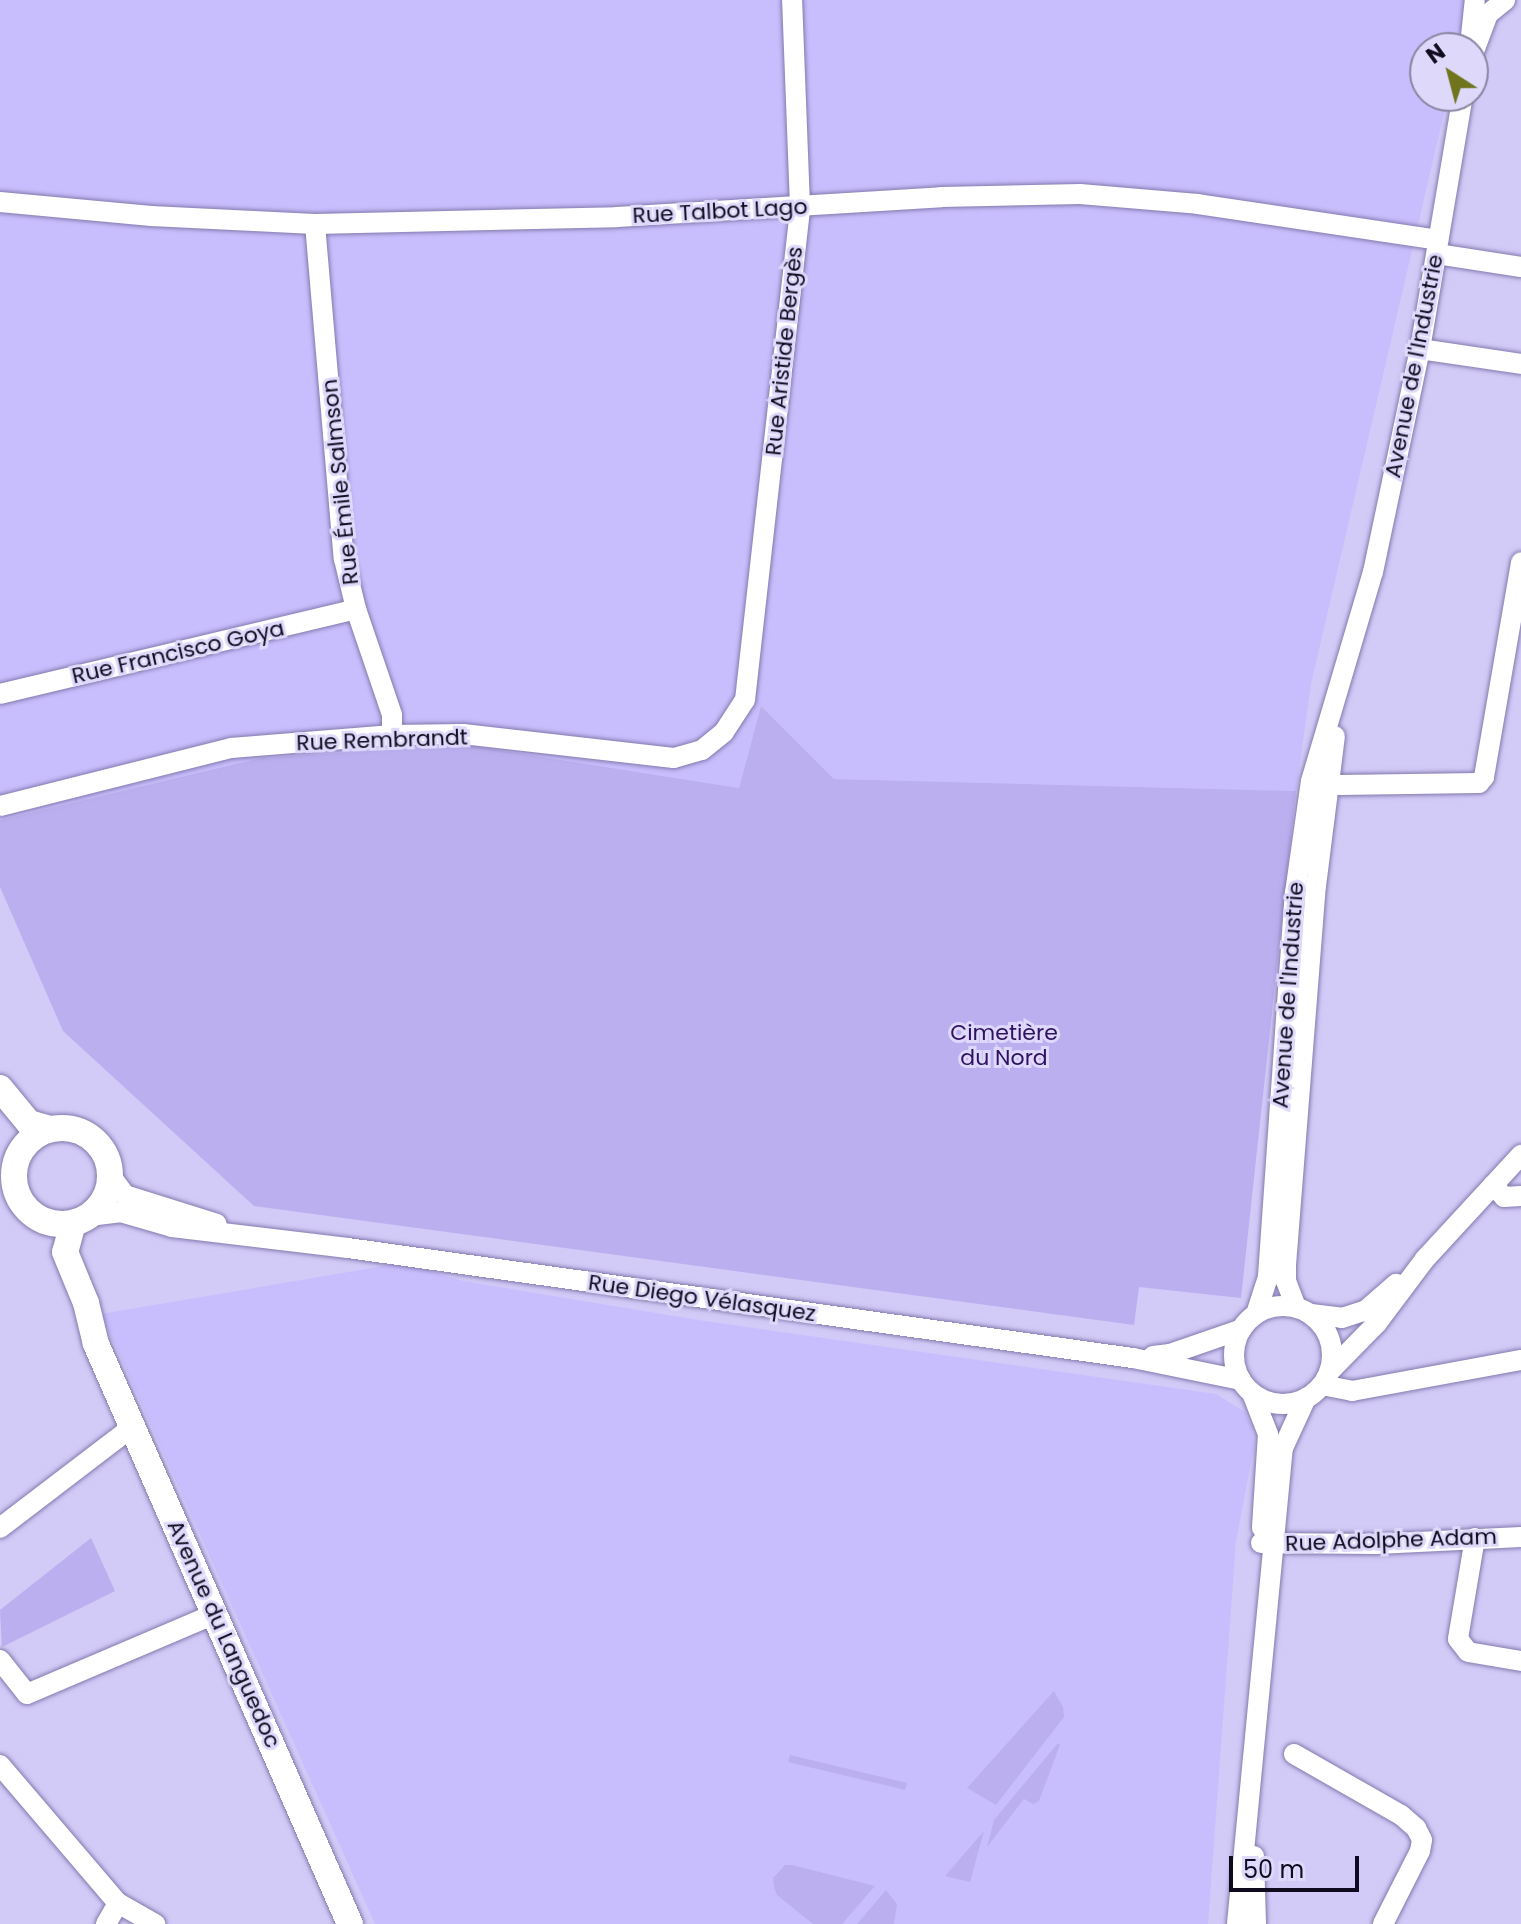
<!DOCTYPE html>
<html>
<head>
<meta charset="utf-8">
<style>
	body { margin:0 }
	#map { position:relative; width:1521px; height:1924px; overflow:hidden; background:#d2caf7; font-family:Poppins,sans-serif }
	div>[style] { position:absolute }
	.built>* { inset:0; background:#c9befd }
	.green>* { inset:0; background:#bbafef }
	.roads { filter:drop-shadow(0 0 2px #847aae) drop-shadow(0 0 2px #847aae) }
	.minor>* { height:20px; margin:-10px; padding:0 10px; transform-origin:10px; border-radius:10px; background:#fff }
	.minor>.ring { margin:-10px; padding:0; box-sizing:content-box; background:none; border:20px solid #fff; border-radius:50% }
	.major>* { height:26px; margin:-13px; padding:0 13px; transform-origin:13px; border-radius:13px; background:#fff }
	.major>.ring { margin:-13px; padding:0; box-sizing:content-box; background:none; border:26px solid #fff; border-radius:50% }
	span { translate:-50% -50%; white-space:nowrap; text-align:center; line-height:1.15; -webkit-text-stroke:6px #ded9fb; paint-order:stroke }
	.street-label { font-size:22px; color:#0f0a1d }
	.park-label { font-size:22px; color:#2f1262 }
	.north { position:absolute; left:1409px; top:32px; width:80px; height:80px; box-sizing:border-box; background:#ded9fb; border:2px solid #8b86a2; border-radius:50%; rotate:324deg; font-size:22px; font-weight:700; line-height:32px; text-align:center; color:#0f0a1d }
	.north::after { content:''; display:block; margin:auto; width:28px; height:36px; background:#70751d; clip-path:polygon(50% 0,100% 100%,50% 72%,0 100%) }
	.scale { position:absolute; left:1229px; top:1856px; width:130px; height:36px; box-sizing:border-box; border:4px solid #0f0a1d; border-top:0; padding-left:10px; font-size:24px; line-height:28px; white-space:nowrap; color:#0f0a1d; -webkit-text-stroke:6px #ded9fb; paint-order:stroke }
</style>
</head>
<body>
<div id="map">
	<div class="built">
		<i style="clip-path:polygon(0 0,1470px 0,1459px 48px,1425px 48px,1425px 96px,1448px 96px,1311px 684px,1296px 791px,834px 779px,761px 706px,739px 788px,466px 745px,261px 758px,0 820px)"></i>
		<i style="clip-path:polygon(401px 1263px,463px 1281px,698px 1320px,1216px 1394px,1245px 1412px,1252px 1426px,1254px 1447px,1236px 1541px,1208px 1924px,375px 1924px,101px 1314px)"></i>
	</div>
	<div class="green">
		<i style="clip-path:polygon(761px 706px,834px 779px,1296px 791px,1241px 1298px,1139px 1287px,1134px 1325px,254px 1206px,63px 1031px,0 887px,0 820px,261px 758px,466px 745px,739px 788px)"></i>
		<i style="clip-path:polygon(91px 1538px,115px 1591px,2px 1647px,0 1610px)"></i>
		<i style="clip-path:polygon(1054px 1691px,1063px 1707px,1064px 1717px,996px 1805px,967px 1788px)"></i>
		<i style="clip-path:polygon(1058px 1743px,1060px 1745px,1039px 1801px,1033px 1804px,1024px 1799px,987px 1847px,994px 1820px)"></i>
		<i style="clip-path:polygon(790px 1755px,907px 1783px,905px 1790px,897px 1788px,788px 1762px)"></i>
		<i style="clip-path:polygon(984px 1831px,970px 1882px,945px 1876px)"></i>
		<i style="clip-path:polygon(785px 1865px,792px 1865px,875px 1886px,842px 1924px,813px 1924px,777px 1895px,774px 1887px,773px 1878px)"></i>
		<i style="clip-path:polygon(886px 1890px,897px 1904px,894px 1924px,857px 1924px)"></i>
	</div>
	<div class="roads">
		<div class="minor">
			<i style="left:1471px;top:36px;width:36px;rotate:-84deg"></i>
			<i style="left:1473px;top:54px;width:43px;rotate:-69.4deg"></i>
			<i style="left:1488px;top:14px;width:22px;rotate:-39deg"></i>
			<i style="left:0;top:202px;width:152px;rotate:5.3deg"></i>
			<i style="left:151px;top:216px;width:164px;rotate:2.8deg"></i>
			<i style="left:315px;top:224px;width:302px;rotate:-1.3deg"></i>
			<i style="left:617px;top:217px;width:325px;rotate:-3.5deg"></i>
			<i style="left:941px;top:197px;width:139px;rotate:-1.2deg"></i>
			<i style="left:1080px;top:194px;width:118px;rotate:4.8deg"></i>
			<i style="left:1198px;top:204px;width:243px;rotate:8.5deg"></i>
			<i style="left:315px;top:224px;width:336px;rotate:85.1deg"></i>
			<i style="left:344px;top:559px;width:51px;rotate:76.5deg"></i>
			<i style="left:356px;top:609px;width:112px;rotate:71.2deg"></i>
			<i style="left:392px;top:715px;width:20px;rotate:90deg"></i>
			<i style="left:1437px;top:254px;width:85px;rotate:8.8deg"></i>
			<i style="left:1420px;top:349px;width:102px;rotate:8.4deg"></i>
			<i style="left:0;top:694px;width:366px;rotate:-13.4deg"></i>
			<i style="left:1317px;top:782px;width:23px;rotate:7deg"></i>
			<i style="left:1340px;top:785px;width:139px;rotate:-0.8deg"></i>
			<i style="left:1479px;top:783px;width:8px;rotate:-50deg"></i>
			<i style="left:1484px;top:777px;width:218px;rotate:-80.2deg"></i>
			<i style="left:0;top:806px;width:238px;rotate:-14.1deg"></i>
			<i style="left:231px;top:748px;width:162px;rotate:-4.6deg"></i>
			<i style="left:392px;top:735px;width:71px;rotate:-0.8deg"></i>
			<i style="left:463px;top:734px;width:212px;rotate:6.5deg"></i>
			<i style="left:674px;top:758px;width:29px;rotate:-16deg"></i>
			<i style="left:702px;top:750px;width:28px;rotate:-39deg"></i>
			<i style="left:724px;top:732px;width:38px;rotate:-57deg"></i>
			<i style="left:745px;top:700px;width:497px;rotate:-83.6deg"></i>
			<i style="left:800px;top:206px;width:206px;rotate:-92.2deg"></i>
			<i style="left:110px;top:1175px;width:25px;rotate:53deg"></i>
			<i style="left:125px;top:1195px;width:96px;rotate:17.5deg"></i>
			<i style="left:1493px;top:1185px;width:16px;rotate:47deg"></i>
			<i style="left:1504px;top:1197px;width:17px;rotate:-3deg"></i>
			<i style="left:89px;top:1216px;width:31px;rotate:-7deg"></i>
			<i style="left:120px;top:1212px;width:54px;rotate:16.1deg"></i>
			<i style="left:172px;top:1227px;width:177px;rotate:6.8deg"></i>
			<i style="left:348px;top:1248px;width:793px;rotate:7.98deg"></i>
			<i style="left:1133px;top:1358px;width:110px;rotate:11.5deg"></i>
			<i class="ring" style="left:1234px;top:1306px;width:78px;height:78px"></i>
			<i style="left:1296px;top:1307px;width:28px;rotate:-111deg"></i>
			<i style="left:1286px;top:1281px;width:16px;rotate:-90deg"></i>
			<i style="left:1286px;top:1265px;width:380px;rotate:-85.5deg"></i>
			<i style="left:1316px;top:886px;width:151px;rotate:-82.8deg"></i>
			<i style="left:1256px;top:1314px;width:40px;rotate:-72deg"></i>
			<i style="left:1268px;top:1276px;width:384px;rotate:-86deg"></i>
			<i style="left:1295px;top:893px;width:113px;rotate:-81.9deg"></i>
			<i style="left:1311px;top:781px;width:218px;rotate:-73.5deg"></i>
			<i style="left:1373px;top:572px;width:228px;rotate:-78.1deg"></i>
			<i style="left:1420px;top:349px;width:257px;rotate:-80.4deg"></i>
			<i style="left:1311px;top:1314px;width:31px;rotate:7deg"></i>
			<i style="left:1342px;top:1318px;width:25px;rotate:-18deg"></i>
			<i style="left:1366px;top:1310px;width:40px;rotate:-41deg"></i>
			<i style="left:1153px;top:1356px;width:17px;rotate:-7deg"></i>
			<i style="left:1170px;top:1354px;width:76px;rotate:-19.1deg"></i>
			<i style="left:1329px;top:1372px;width:69px;rotate:-45.6deg"></i>
			<i style="left:1377px;top:1323px;width:80px;rotate:-53.1deg"></i>
			<i style="left:1425px;top:1259px;width:142px;rotate:-47.3deg"></i>
			<i style="left:1322px;top:1385px;width:31px;rotate:11deg"></i>
			<i style="left:1352px;top:1391px;width:172px;rotate:-10.4deg"></i>
			<i style="left:1252px;top:1393px;width:44px;rotate:68.7deg"></i>
			<i style="left:1268px;top:1434px;width:94px;rotate:93.7deg"></i>
			<i style="left:0;top:1528px;width:166px;rotate:-37.4deg"></i>
			<i style="left:1475px;top:1538px;width:102px;rotate:99.6deg"></i>
			<i style="left:1458px;top:1639px;width:16px;rotate:52deg"></i>
			<i style="left:1468px;top:1652px;width:54px;rotate:9.6deg"></i>
			<i style="left:1261px;top:1543px;width:116px;rotate:0.5deg"></i>
			<i style="left:1377px;top:1544px;width:144px;rotate:-2.8deg"></i>
			<i style="left:0;top:1660px;width:43px;rotate:51.5deg"></i>
			<i style="left:27px;top:1694px;width:204px;rotate:-23.1deg"></i>
			<i style="left:1294px;top:1754px;width:123px;rotate:29.7deg"></i>
			<i style="left:1401px;top:1815px;width:20px;rotate:41deg"></i>
			<i style="left:1416px;top:1828px;width:13px;rotate:63deg"></i>
			<i style="left:1422px;top:1840px;width:11px;rotate:100deg"></i>
			<i style="left:1420px;top:1851px;width:82px;rotate:116.9deg"></i>
			<i style="left:0;top:1765px;width:182px;rotate:49.5deg"></i>
			<i style="left:118px;top:1903px;width:43px;rotate:29.6deg"></i>
			<i style="left:1254px;top:1856px;width:68px;rotate:88.3deg"></i>
			<i style="left:106px;top:1924px;width:24px;rotate:-60deg"></i>
			<i style="left:1237px;top:1924px;width:478px;rotate:-84.5deg"></i>
			<i style="left:1283px;top:1448px;width:55px;rotate:-65.3deg"></i>
		</div>
		<div class="major">
			<i style="left:0;top:1088px;width:45px;rotate:50.4deg"></i>
			<i style="left:29px;top:1123px;width:22px;rotate:16deg"></i>
			<i class="ring" style="left:14px;top:1128px;width:70px;height:70px"></i>
			<i style="left:73px;top:1223px;width:30px;rotate:105deg"></i>
			<i style="left:65px;top:1252px;width:55px;rotate:67.6deg"></i>
			<i style="left:86px;top:1303px;width:42px;rotate:76.3deg"></i>
			<i style="left:96px;top:1344px;width:633px;rotate:66.35deg"></i>
		</div>
	</div>
	<div class="street-label">
		<span style="left:720px;top:211px;rotate:-3deg">Rue Talbot Lago</span>
		<span style="left:784px;top:351px;rotate:-84deg">Rue Aristide Bergès</span>
		<span style="left:1414px;top:366px;rotate:-79deg">Avenue de l'Industrie</span>
		<span style="left:340px;top:482px;rotate:-96deg">Rue Émile Salmson</span>
		<span style="left:178px;top:652px;rotate:-13deg">Rue Francisco Goya</span>
		<span style="left:382px;top:740px;rotate:-2deg">Rue Rembrandt</span>
		<span style="left:1288px;top:995px;rotate:-86deg">Avenue de l'Industrie</span>
		<span style="left:702px;top:1298px;rotate:8deg">Rue Diego Vélasquez</span>
		<span style="left:1391px;top:1540px;rotate:-2deg">Rue Adolphe Adam</span>
		<span style="left:224px;top:1634px;rotate:66deg">Avenue du Languedoc</span>
	</div>
	<div class="park-label">
		<span style="left:1004px;top:1045px">Cimetière<br>du Nord</span>
	</div>
	<div class="north">N</div>
	<div class="scale">50 m</div>
</div>
</body>
</html>
